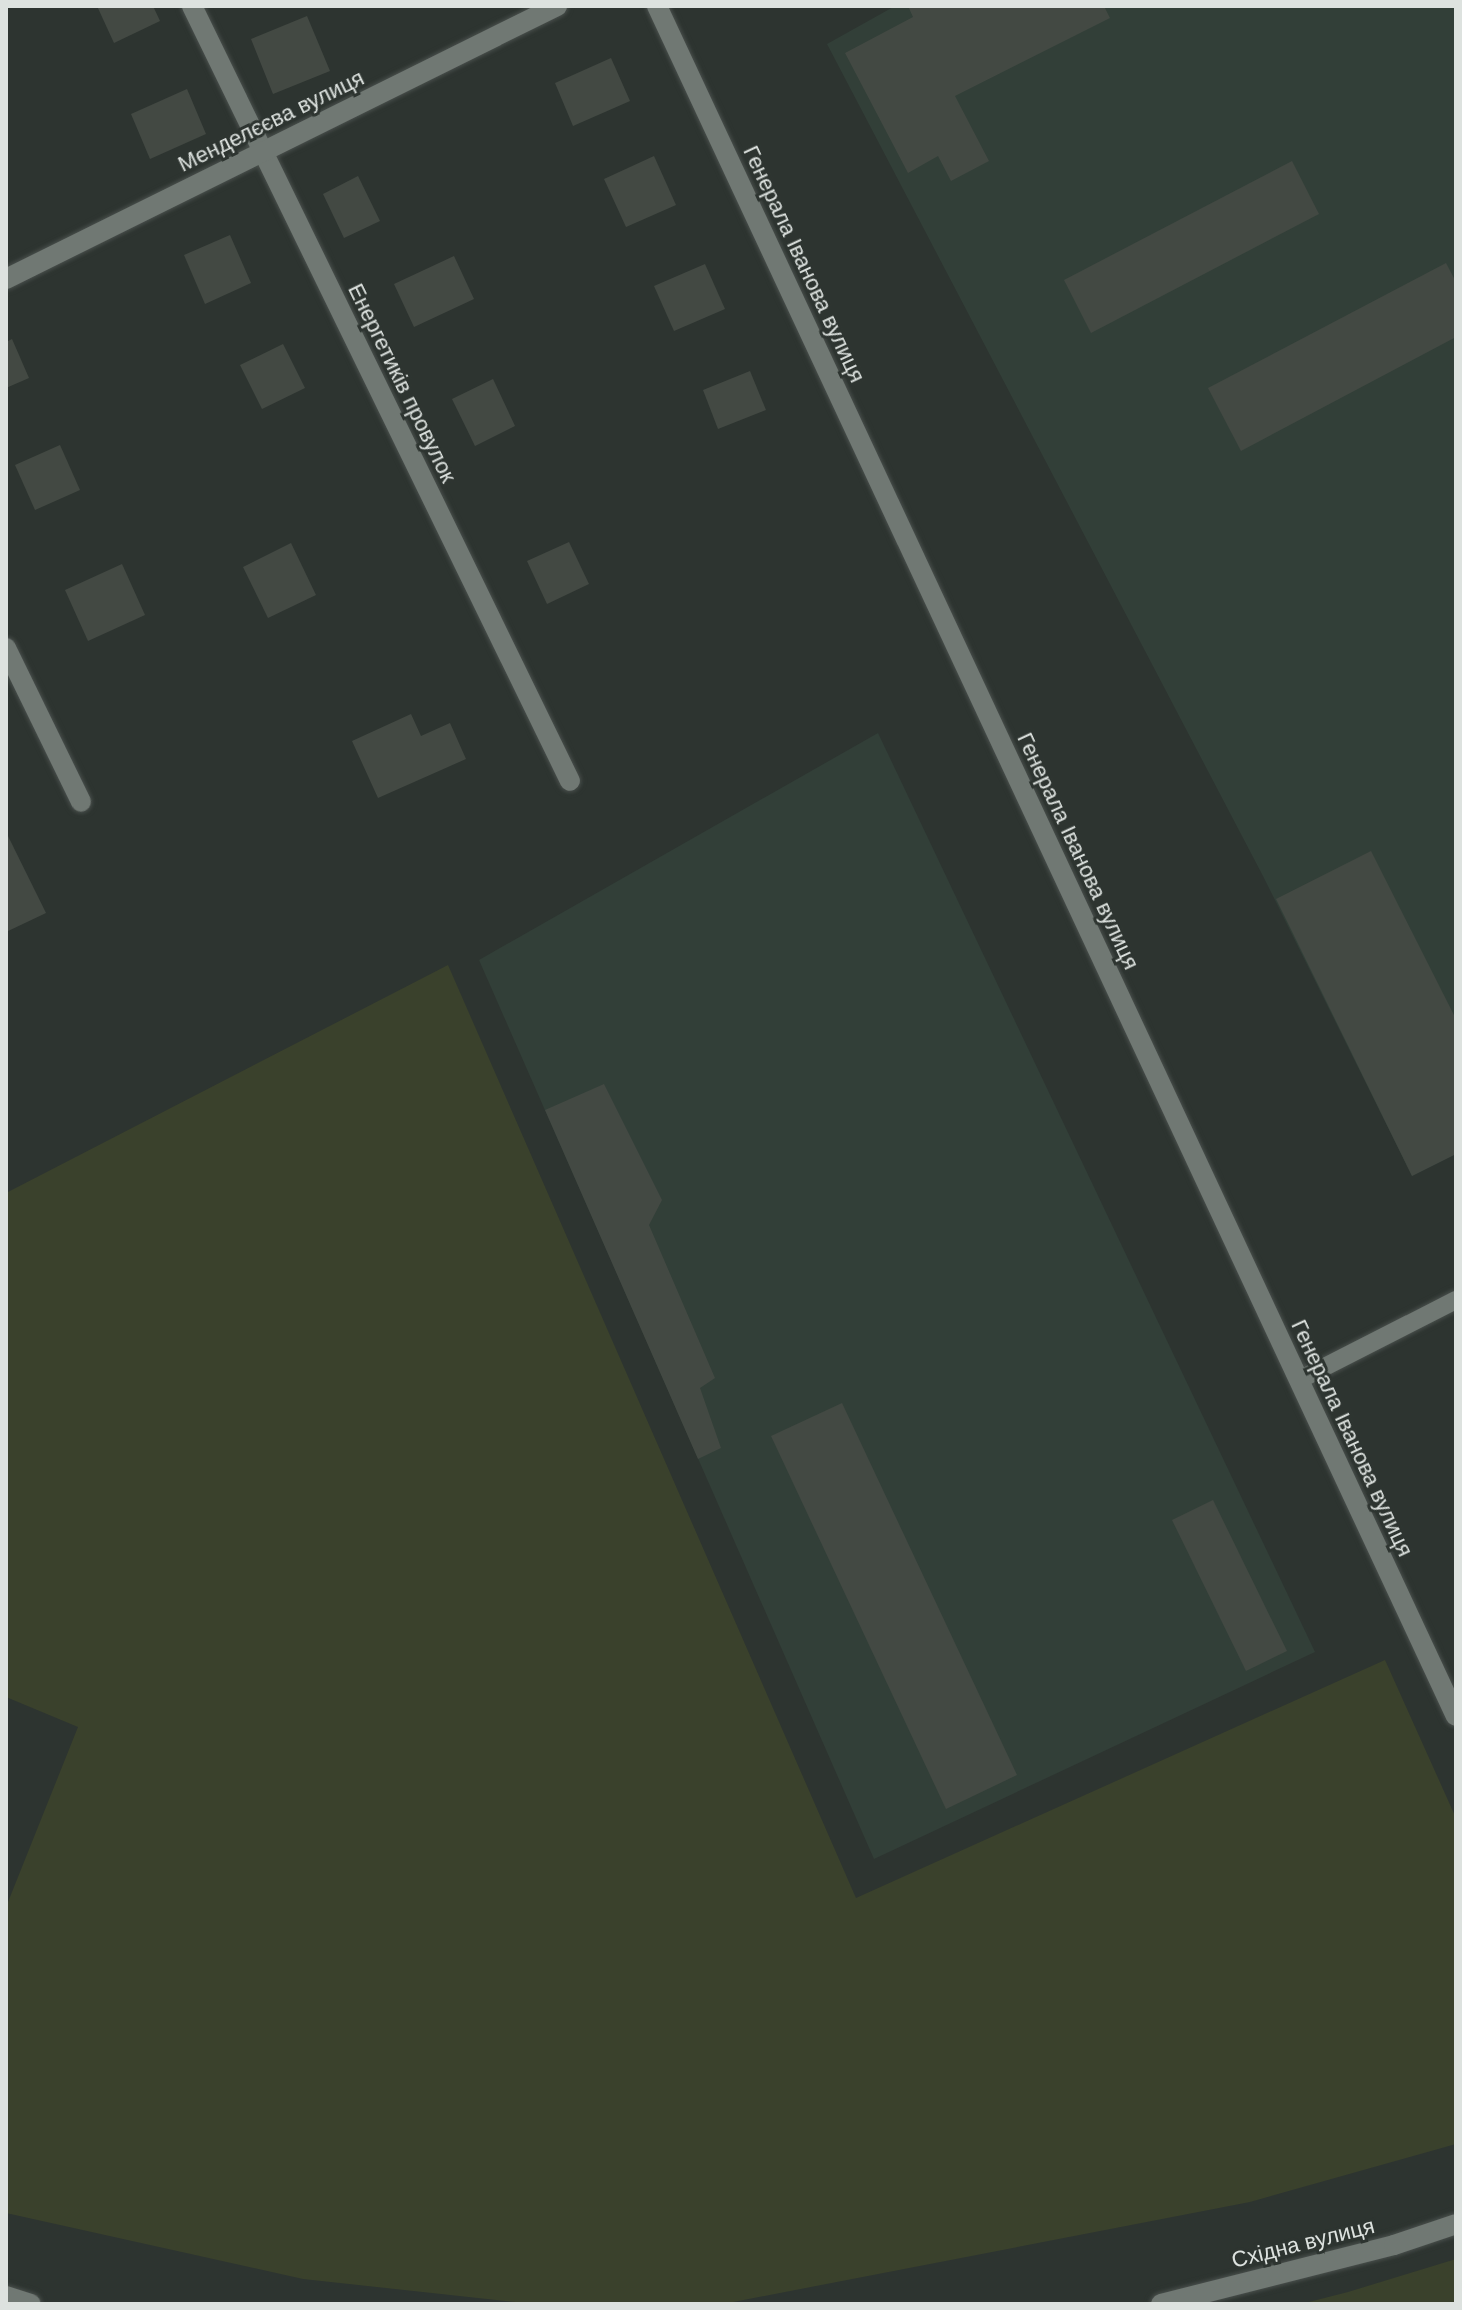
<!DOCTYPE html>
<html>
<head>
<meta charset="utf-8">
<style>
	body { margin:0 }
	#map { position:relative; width:1462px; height:2310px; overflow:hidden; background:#2d3430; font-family:Helvetica,sans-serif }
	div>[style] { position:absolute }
	.built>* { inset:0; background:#323f38 }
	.green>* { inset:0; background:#3a412c }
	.building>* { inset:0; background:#434943 }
	.roads { filter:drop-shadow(0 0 2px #494f4c) drop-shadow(0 0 2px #494f4c) }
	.lane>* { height:18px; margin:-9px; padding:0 9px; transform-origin:9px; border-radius:9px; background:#707873 }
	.street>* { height:20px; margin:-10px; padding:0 10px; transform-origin:10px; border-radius:10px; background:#707873 }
	.secondary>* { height:20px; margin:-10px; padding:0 10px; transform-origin:10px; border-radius:10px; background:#707873 }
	span { translate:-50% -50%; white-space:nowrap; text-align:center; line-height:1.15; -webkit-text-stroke:6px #2d3430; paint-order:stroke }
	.street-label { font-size:22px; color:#dde2df }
	.frame { position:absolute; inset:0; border:8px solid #dde2df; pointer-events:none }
</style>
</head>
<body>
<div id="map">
	<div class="built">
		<i style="clip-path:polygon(895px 6px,1456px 6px,1456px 1154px,1412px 1176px,1264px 878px,827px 44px)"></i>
		<i style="clip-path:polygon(878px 733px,1315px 1652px,874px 1859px,479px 960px)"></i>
	</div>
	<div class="green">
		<i style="clip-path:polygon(448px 965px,856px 1898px,1385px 1660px,1456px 1818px,1456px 2144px,1250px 2202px,723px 2304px,533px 2304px,303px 2279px,6px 2213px,6px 1907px,78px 1727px,6px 1697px,6px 1193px)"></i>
		<i style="clip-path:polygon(1456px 2259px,1456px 2304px,1301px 2304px,1348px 2292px)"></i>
	</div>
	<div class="building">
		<i style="clip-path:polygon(97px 6px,153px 6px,160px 21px,114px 43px)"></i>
		<i style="clip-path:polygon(908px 6px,1104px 6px,1110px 18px,955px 96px,989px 161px,951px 181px,938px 156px,908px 173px,845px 53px,913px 17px)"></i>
		<i style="clip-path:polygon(307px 16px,330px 71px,273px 94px,251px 39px)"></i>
		<i style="clip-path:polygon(611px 58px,630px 101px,573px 126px,555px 83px)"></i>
		<i style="clip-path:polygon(187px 89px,206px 134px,150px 159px,131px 114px)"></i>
		<i style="clip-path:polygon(654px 156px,676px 205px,626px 227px,604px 179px)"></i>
		<i style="clip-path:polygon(1292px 161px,1319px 214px,1091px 333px,1064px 280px)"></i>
		<i style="clip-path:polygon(358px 176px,380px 221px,344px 238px,323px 194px)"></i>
		<i style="clip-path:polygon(230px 235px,251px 283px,205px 304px,184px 255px)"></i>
		<i style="clip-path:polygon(454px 256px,474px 299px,414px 327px,394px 284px)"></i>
		<i style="clip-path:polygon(1446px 263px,1456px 282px,1456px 337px,1241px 451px,1208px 388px)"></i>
		<i style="clip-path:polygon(705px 264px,725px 309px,674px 331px,654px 286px)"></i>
		<i style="clip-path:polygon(12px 339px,29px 378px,6px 388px,6px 342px)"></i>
		<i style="clip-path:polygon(283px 344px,305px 388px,262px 409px,240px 365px)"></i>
		<i style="clip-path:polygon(750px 371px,766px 410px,718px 429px,703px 390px)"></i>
		<i style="clip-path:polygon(493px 379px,515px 426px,475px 446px,452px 399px)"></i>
		<i style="clip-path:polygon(60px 445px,80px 490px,35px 510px,15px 465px)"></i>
		<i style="clip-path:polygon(569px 542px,589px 584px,547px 604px,527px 561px)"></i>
		<i style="clip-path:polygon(291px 543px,316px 595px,268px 618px,243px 567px)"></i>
		<i style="clip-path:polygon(122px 564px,145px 615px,88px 641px,65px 590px)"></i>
		<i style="clip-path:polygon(411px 714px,421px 736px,450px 723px,466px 759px,378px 798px,352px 741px)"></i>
		<i style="clip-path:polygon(6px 832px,46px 913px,6px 932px)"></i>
		<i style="clip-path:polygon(1371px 851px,1456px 1019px,1456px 1154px,1412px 1176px,1276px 899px)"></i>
		<i style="clip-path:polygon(604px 1084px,662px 1200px,649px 1225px,715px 1378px,700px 1388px,721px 1448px,698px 1459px,545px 1110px)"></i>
		<i style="clip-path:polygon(842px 1403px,1017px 1775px,946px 1809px,771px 1436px)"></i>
		<i style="clip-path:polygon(1213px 1500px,1287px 1651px,1246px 1671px,1172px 1520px)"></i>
	</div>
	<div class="roads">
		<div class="lane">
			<i style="left:1299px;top:1380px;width:176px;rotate:-27deg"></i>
		</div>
		<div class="street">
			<i style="left:192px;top:6px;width:862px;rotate:64deg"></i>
			<i style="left:6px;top:648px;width:171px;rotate:64deg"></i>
		</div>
		<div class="secondary">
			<i style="left:657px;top:6px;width:1887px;rotate:64.96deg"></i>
			<i style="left:6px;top:279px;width:615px;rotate:-26.36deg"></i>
			<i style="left:6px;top:2296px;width:26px;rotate:18deg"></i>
			<i style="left:1161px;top:2304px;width:240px;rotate:-14.2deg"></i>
			<i style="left:1394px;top:2245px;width:65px;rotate:-18.7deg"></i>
		</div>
	</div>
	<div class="street-label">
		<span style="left:271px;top:121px;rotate:-26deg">Менделєєва вулиця</span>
		<span style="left:804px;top:264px;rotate:65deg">Генерала Іванова вулиця</span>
		<span style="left:402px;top:383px;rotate:64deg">Енергетиків провулок</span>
		<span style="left:1078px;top:851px;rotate:65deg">Генерала Іванова вулиця</span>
		<span style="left:1352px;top:1438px;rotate:65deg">Генерала Іванова вулиця</span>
		<span style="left:1303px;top:2243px;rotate:-14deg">Східна вулиця</span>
	</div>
	<div class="frame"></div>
</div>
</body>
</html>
